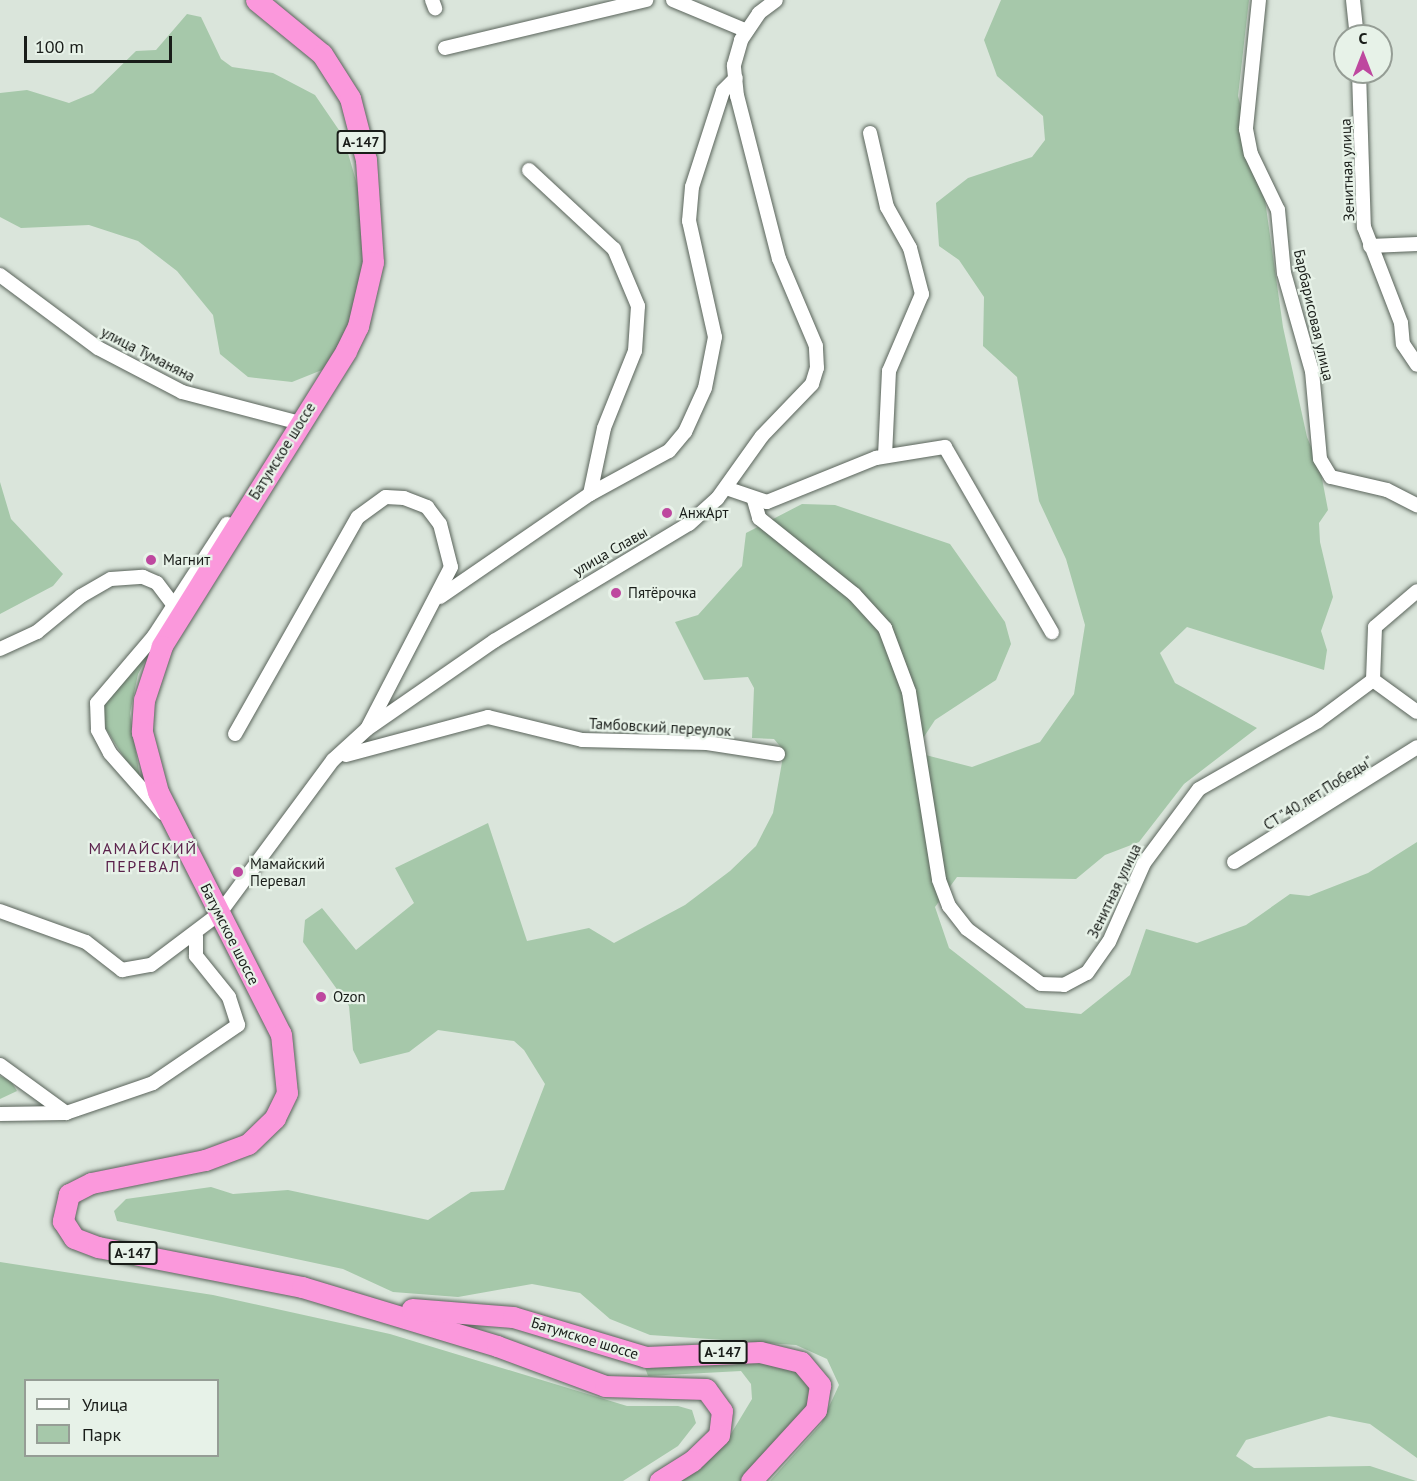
<!DOCTYPE html>
<html>
<head>
<meta charset="utf-8">
<style>
	body { margin:0 }
	#map { position:relative; width:1417px; height:1481px; overflow:hidden; background:#dae5db; font-family:"PT Sans",sans-serif }
	div>[style] { position:absolute }
	.green>* { inset:0; background:#a6c8aa }
	.roads { filter:drop-shadow(0 0 2px #5a645b) drop-shadow(0 0 2px #5a645b) }
	.minor>* { height:14px; margin:-7px; padding:0 7px; transform-origin:7px; border-radius:7px; background:#fff }
	.highway>* { height:21px; margin:-10.5px; padding:0 10.5px; transform-origin:10.5px; border-radius:10.5px; background:#fb98dc }
	.dots>* { width:16px; height:16px; translate:-50% -50%; box-sizing:border-box; border:3px solid #e7f2e8; border-radius:50% }
	span { translate:-50% -50%; white-space:nowrap; text-align:center; line-height:1.15; -webkit-text-stroke:4.5px #e7f2e8; paint-order:stroke }
	.shield-label span { padding:2px 4px; background:#e7f2e8; border:2px solid; border-radius:4px; -webkit-text-stroke-width:0 }
	.shield-label { font-size:14px; color:#191d19; font-weight:700 }
	.street-label { font-size:15px; color:#191d19 }
	.poi-label { font-size:15px; color:#191d19 }
	.left { translate:0 -50%; text-align:left }
	.neighbourhood-label { font-size:16px; color:#5b224c; letter-spacing:1.5px }
	.legend { position:absolute; left:24px; top:1379px; width:195px; height:78px; box-sizing:border-box; background:#e7f2e8; border:2px solid #959d95; margin:0; padding:8px 10px; list-style:none; font-size:18px; color:#191d19 }
	.legend li { display:flex; align-items:center; gap:12px; height:30px }
	.legend b { width:30px; border:2px solid #959d95 }
	.north { position:absolute; left:1333px; top:24px; width:60px; height:60px; box-sizing:border-box; background:#e7f2e8; border:2px solid #959d95; border-radius:50%; rotate:0deg; font-size:16px; font-weight:700; line-height:24px; text-align:center; color:#191d19 }
	.north::after { content:''; display:block; margin:auto; width:21px; height:27px; background:#be489f; clip-path:polygon(50% 0,100% 100%,50% 72%,0 100%) }
	.scale { position:absolute; left:24px; top:36px; width:148px; height:27px; box-sizing:border-box; border:3px solid #191d19; border-top:0; padding-left:8px; font-size:18px; line-height:21px; white-space:nowrap; color:#191d19; -webkit-text-stroke:4px #e7f2e8; paint-order:stroke }
</style>
</head>
<body>
<div id="map">
	<div class="green">
		<i style="clip-path:polygon(1001px 0,1249px 0,1238px 96px,1265px 200px,1283px 327px,1307px 437px,1320px 468px,1328px 510px,1319px 523px,1320px 542px,1333px 597px,1321px 631px,1327px 650px,1324px 670px,1187px 627px,1160px 653px,1175px 683px,1257px 728px,1184px 784px,1139px 842px,1105px 855px,1076px 879px,957px 877px,935px 907px,949px 948px,1026px 1008px,1081px 1014px,1130px 975px,1146px 929px,1197px 943px,1246px 925px,1290px 894px,1309px 896px,1368px 873px,1417px 842px,1417px 1458px,1370px 1424px,1329px 1416px,1246px 1440px,1236px 1456px,1254px 1468px,1370px 1466px,1416px 1481px,770px 1481px,821px 1424px,839px 1385px,827px 1359px,796px 1345px,650px 1335px,610px 1319px,580px 1293px,532px 1284px,458px 1297px,393px 1292px,343px 1269px,117px 1221px,114px 1211px,126px 1199px,211px 1187px,233px 1194px,288px 1190px,428px 1220px,471px 1192px,504px 1190px,545px 1084px,524px 1050px,514px 1041px,438px 1030px,409px 1052px,360px 1064px,353px 1050px,349px 1006px,303px 942px,305px 920px,322px 908px,356px 950px,414px 903px,395px 868px,488px 823px,527px 941px,589px 928px,614px 943px,685px 905px,730px 871px,756px 846px,773px 813px,784px 751px,774px 739px,752px 738px,754px 688px,748px 677px,704px 680px,675px 622px,698px 615px,742px 566px,746px 533px,802px 504px,835px 505px,950px 544px,1005px 622px,1011px 644px,996px 680px,935px 720px,914px 752px,972px 767px,1040px 742px,1074px 694px,1085px 625px,1066px 559px,1039px 501px,1017px 377px,983px 346px,984px 297px,959px 260px,939px 246px,936px 203px,968px 178px,1032px 157px,1045px 140px,1043px 116px,997px 76px,984px 40px)"></i>
		<i style="clip-path:polygon(187px 14px,201px 17px,221px 59px,232px 67px,273px 73px,315px 95px,343px 136px,361px 198px,366px 258px,355px 316px,327px 368px,292px 382px,248px 377px,220px 354px,213px 315px,177px 271px,138px 241px,89px 225px,21px 228px,0 217px,0 93px,27px 90px,69px 103px,93px 93px,136px 51px,156px 50px)"></i>
		<i style="clip-path:polygon(0 482px,11px 519px,63px 574px,53px 586px,0 614px)"></i>
		<i style="clip-path:polygon(154px 644px,138px 674px,130px 713px,141px 785px,106px 729px,102px 707px)"></i>
		<i style="clip-path:polygon(0 1076px,11px 1081px,17px 1091px,0 1099px)"></i>
		<i style="clip-path:polygon(evenodd,0 1262px,213px 1295px,390px 1334px,627px 1406px,678px 1406px,692px 1410px,696px 1423px,678px 1446px,623px 1481px,0 1481px,0 1262px,26px 1380px,218px 1380px,218px 1456px,26px 1456px,26px 1380px)"></i>
		<i style="clip-path:polygon(769px 1357px,810px 1377px,813px 1403px,746px 1481px,678px 1481px,726px 1442px,752px 1399px,751px 1384px,741px 1371px,648px 1376px,644px 1365px)"></i>
	</div>
	<div class="roads">
		<div class="minor">
			<i style="left:432px;top:0;width:9px;rotate:69deg"></i>
			<i style="left:673px;top:0;width:80px;rotate:22.7deg"></i>
			<i style="left:1259px;top:0;width:130px;rotate:95.8deg"></i>
			<i style="left:1246px;top:129px;width:25px;rotate:79deg"></i>
			<i style="left:1251px;top:154px;width:62px;rotate:64.3deg"></i>
			<i style="left:1278px;top:210px;width:63px;rotate:84.6deg"></i>
			<i style="left:1284px;top:273px;width:102px;rotate:74.1deg"></i>
			<i style="left:1312px;top:371px;width:88px;rotate:84.8deg"></i>
			<i style="left:1320px;top:459px;width:21px;rotate:59deg"></i>
			<i style="left:1331px;top:477px;width:57px;rotate:13.1deg"></i>
			<i style="left:1387px;top:490px;width:34px;rotate:27deg"></i>
			<i style="left:1353px;top:0;width:36px;rotate:84deg"></i>
			<i style="left:445px;top:48px;width:207px;rotate:-13.4deg"></i>
			<i style="left:1359px;top:72px;width:155px;rotate:88.2deg"></i>
			<i style="left:1364px;top:227px;width:103px;rotate:68.9deg"></i>
			<i style="left:1401px;top:323px;width:21px;rotate:85deg"></i>
			<i style="left:1403px;top:344px;width:25px;rotate:56deg"></i>
			<i style="left:870px;top:133px;width:76px;rotate:77.1deg"></i>
			<i style="left:887px;top:207px;width:47px;rotate:60.7deg"></i>
			<i style="left:910px;top:248px;width:48px;rotate:75.4deg"></i>
			<i style="left:922px;top:294px;width:84px;rotate:113.2deg"></i>
			<i style="left:889px;top:371px;width:84px;rotate:92.7deg"></i>
			<i style="left:1370px;top:246px;width:47px;rotate:-2.4deg"></i>
			<i style="left:0;top:275px;width:122px;rotate:36.7deg"></i>
			<i style="left:98px;top:348px;width:95px;rotate:27.6deg"></i>
			<i style="left:182px;top:392px;width:122px;rotate:14.7deg"></i>
			<i style="left:726px;top:488px;width:43px;rotate:18.9deg"></i>
			<i style="left:767px;top:502px;width:118px;rotate:-22deg"></i>
			<i style="left:876px;top:458px;width:70px;rotate:-9.1deg"></i>
			<i style="left:945px;top:447px;width:214px;rotate:60deg"></i>
			<i style="left:590px;top:494px;width:90px;rotate:-28.6deg"></i>
			<i style="left:669px;top:451px;width:25px;rotate:-50deg"></i>
			<i style="left:685px;top:432px;width:48px;rotate:-65.6deg"></i>
			<i style="left:705px;top:388px;width:52px;rotate:-78.9deg"></i>
			<i style="left:715px;top:337px;width:119px;rotate:-102.6deg"></i>
			<i style="left:689px;top:221px;width:34px;rotate:-85deg"></i>
			<i style="left:692px;top:187px;width:101px;rotate:-72.1deg"></i>
			<i style="left:723px;top:91px;width:18px;rotate:-45deg"></i>
			<i style="left:754px;top:500px;width:19px;rotate:74deg"></i>
			<i style="left:759px;top:518px;width:122px;rotate:38.7deg"></i>
			<i style="left:854px;top:594px;width:46px;rotate:47.6deg"></i>
			<i style="left:885px;top:628px;width:68px;rotate:69.4deg"></i>
			<i style="left:909px;top:692px;width:190px;rotate:80.9deg"></i>
			<i style="left:939px;top:880px;width:28px;rotate:69deg"></i>
			<i style="left:949px;top:906px;width:29px;rotate:52deg"></i>
			<i style="left:967px;top:929px;width:92px;rotate:36.6deg"></i>
			<i style="left:1041px;top:984px;width:23px;rotate:2deg"></i>
			<i style="left:1064px;top:985px;width:26px;rotate:-28deg"></i>
			<i style="left:1087px;top:973px;width:38px;rotate:-55deg"></i>
			<i style="left:1109px;top:942px;width:86px;rotate:-66.1deg"></i>
			<i style="left:1144px;top:863px;width:92px;rotate:-53.4deg"></i>
			<i style="left:1199px;top:789px;width:137px;rotate:-29.7deg"></i>
			<i style="left:1318px;top:721px;width:69px;rotate:-36.7deg"></i>
			<i style="left:440px;top:597px;width:182px;rotate:-34.5deg"></i>
			<i style="left:590px;top:494px;width:67px;rotate:-78deg"></i>
			<i style="left:604px;top:428px;width:83px;rotate:-68.1deg"></i>
			<i style="left:635px;top:351px;width:45px;rotate:-86.2deg"></i>
			<i style="left:638px;top:306px;width:62px;rotate:-112.8deg"></i>
			<i style="left:614px;top:249px;width:116px;rotate:-137.1deg"></i>
			<i style="left:0;top:649px;width:41px;rotate:-24.7deg"></i>
			<i style="left:37px;top:632px;width:57px;rotate:-39.3deg"></i>
			<i style="left:81px;top:596px;width:34px;rotate:-30deg"></i>
			<i style="left:111px;top:579px;width:32px;rotate:-4deg"></i>
			<i style="left:143px;top:577px;width:15px;rotate:23deg"></i>
			<i style="left:157px;top:583px;width:25px;rotate:53deg"></i>
			<i style="left:1373px;top:680px;width:53px;rotate:-87.8deg"></i>
			<i style="left:1375px;top:627px;width:55px;rotate:-40.6deg"></i>
			<i style="left:1373px;top:680px;width:54px;rotate:36deg"></i>
			<i style="left:235px;top:734px;width:249px;rotate:-60.5deg"></i>
			<i style="left:358px;top:517px;width:34px;rotate:-36deg"></i>
			<i style="left:386px;top:497px;width:18px;rotate:3deg"></i>
			<i style="left:404px;top:498px;width:25px;rotate:21deg"></i>
			<i style="left:427px;top:507px;width:21px;rotate:53deg"></i>
			<i style="left:440px;top:524px;width:44px;rotate:75.7deg"></i>
			<i style="left:451px;top:567px;width:180px;rotate:117.4deg"></i>
			<i style="left:346px;top:755px;width:147px;rotate:-15deg"></i>
			<i style="left:488px;top:717px;width:97px;rotate:13.7deg"></i>
			<i style="left:582px;top:740px;width:125px;rotate:1.4deg"></i>
			<i style="left:707px;top:743px;width:72px;rotate:8.8deg"></i>
			<i style="left:163px;top:813px;width:80px;rotate:-131.5deg"></i>
			<i style="left:110px;top:753px;width:26px;rotate:-118deg"></i>
			<i style="left:98px;top:730px;width:27px;rotate:-92deg"></i>
			<i style="left:97px;top:703px;width:88px;rotate:-49.6deg"></i>
			<i style="left:154px;top:636px;width:134px;rotate:-56.9deg"></i>
			<i style="left:1234px;top:862px;width:216px;rotate:-32.1deg"></i>
			<i style="left:0;top:911px;width:91px;rotate:19.8deg"></i>
			<i style="left:86px;top:942px;width:46px;rotate:37.9deg"></i>
			<i style="left:122px;top:970px;width:29px;rotate:-10deg"></i>
			<i style="left:151px;top:965px;width:85px;rotate:-36.9deg"></i>
			<i style="left:219px;top:914px;width:192px;rotate:-53.5deg"></i>
			<i style="left:333px;top:760px;width:46px;rotate:-42.4deg"></i>
			<i style="left:367px;top:729px;width:155px;rotate:-34.7deg"></i>
			<i style="left:494px;top:641px;width:227px;rotate:-31deg"></i>
			<i style="left:689px;top:524px;width:38px;rotate:-42deg"></i>
			<i style="left:717px;top:499px;width:77px;rotate:-54.5deg"></i>
			<i style="left:762px;top:436px;width:72px;rotate:-46.1deg"></i>
			<i style="left:812px;top:384px;width:17px;rotate:-73deg"></i>
			<i style="left:817px;top:368px;width:22px;rotate:-93deg"></i>
			<i style="left:816px;top:346px;width:95px;rotate:-113deg"></i>
			<i style="left:779px;top:259px;width:168px;rotate:-104.4deg"></i>
			<i style="left:737px;top:96px;width:31px;rotate:-96deg"></i>
			<i style="left:734px;top:65px;width:26px;rotate:-74deg"></i>
			<i style="left:741px;top:40px;width:32px;rotate:-56deg"></i>
			<i style="left:759px;top:13px;width:21px;rotate:-37deg"></i>
			<i style="left:0;top:1065px;width:82px;rotate:36deg"></i>
			<i style="left:0;top:1114px;width:66px;rotate:-0.9deg"></i>
			<i style="left:66px;top:1113px;width:92px;rotate:-19deg"></i>
			<i style="left:153px;top:1083px;width:103px;rotate:-34.3deg"></i>
			<i style="left:238px;top:1025px;width:29px;rotate:-108deg"></i>
			<i style="left:229px;top:997px;width:53px;rotate:-128.8deg"></i>
			<i style="left:196px;top:956px;width:20px;rotate:-90deg"></i>
		</div>
		<div class="highway">
			<i style="left:256px;top:0;width:85px;rotate:39.3deg"></i>
			<i style="left:322px;top:54px;width:52px;rotate:57.5deg"></i>
			<i style="left:350px;top:98px;width:64px;rotate:75.5deg"></i>
			<i style="left:366px;top:160px;width:102px;rotate:86.1deg"></i>
			<i style="left:373px;top:262px;width:66px;rotate:103.2deg"></i>
			<i style="left:358px;top:326px;width:28px;rotate:116deg"></i>
			<i style="left:346px;top:351px;width:348px;rotate:122deg"></i>
			<i style="left:162px;top:646px;width:57px;rotate:108.4deg"></i>
			<i style="left:144px;top:700px;width:32px;rotate:94deg"></i>
			<i style="left:142px;top:732px;width:62px;rotate:75.1deg"></i>
			<i style="left:158px;top:792px;width:271px;rotate:63.1deg"></i>
			<i style="left:281px;top:1034px;width:59px;rotate:84.2deg"></i>
			<i style="left:287px;top:1093px;width:28px;rotate:116deg"></i>
			<i style="left:275px;top:1118px;width:37px;rotate:136deg"></i>
			<i style="left:248px;top:1144px;width:46px;rotate:159.6deg"></i>
			<i style="left:205px;top:1160px;width:116px;rotate:168.6deg"></i>
			<i style="left:91px;top:1183px;width:25px;rotate:153deg"></i>
			<i style="left:69px;top:1194px;width:28px;rotate:103deg"></i>
			<i style="left:63px;top:1221px;width:20px;rotate:57deg"></i>
			<i style="left:74px;top:1238px;width:26px;rotate:21deg"></i>
			<i style="left:98px;top:1247px;width:208px;rotate:11.1deg"></i>
			<i style="left:302px;top:1287px;width:204px;rotate:16.8deg"></i>
			<i style="left:497px;top:1346px;width:115px;rotate:20.3deg"></i>
			<i style="left:605px;top:1386px;width:101px;rotate:1.7deg"></i>
			<i style="left:706px;top:1389px;width:27px;rotate:54deg"></i>
			<i style="left:722px;top:1411px;width:24px;rotate:97deg"></i>
			<i style="left:719px;top:1435px;width:37px;rotate:136deg"></i>
			<i style="left:692px;top:1461px;width:38px;rotate:148deg"></i>
			<i style="left:412px;top:1309px;width:101px;rotate:4.5deg"></i>
			<i style="left:513px;top:1317px;width:139px;rotate:16.7deg"></i>
			<i style="left:646px;top:1357px;width:114px;rotate:-2.5deg"></i>
			<i style="left:760px;top:1352px;width:42px;rotate:13.7deg"></i>
			<i style="left:801px;top:1362px;width:30px;rotate:50deg"></i>
			<i style="left:820px;top:1385px;width:25px;rotate:99deg"></i>
			<i style="left:816px;top:1410px;width:96px;rotate:132.5deg"></i>
		</div>
	</div>
	<div class="dots">
		<i style="left:667px;top:513px;background:#be489f"></i>
		<i style="left:151px;top:560px;background:#be489f"></i>
		<i style="left:616px;top:593px;background:#be489f"></i>
		<i style="left:238px;top:872px;background:#be489f"></i>
		<i style="left:321px;top:997px;background:#be489f"></i>
	</div>
	<div class="shield-label">
		<span style="left:361px;top:142px">А-147</span>
		<span style="left:133px;top:1253px">А-147</span>
		<span style="left:723px;top:1352px">А-147</span>
	</div>
	<div class="street-label">
		<span style="left:1347px;top:170px;rotate:-92deg">Зенитная улица</span>
		<span style="left:1314px;top:315px;rotate:77deg">Барбарисовая улица</span>
		<span style="left:148px;top:354px;rotate:27deg">улица Туманяна</span>
		<span style="left:282px;top:451px;rotate:-58deg">Батумское шоссе</span>
		<span style="left:610px;top:551px;rotate:-30deg">улица Славы</span>
		<span style="left:660px;top:727px;rotate:3deg">Тамбовский переулок</span>
		<span style="left:1318px;top:793px;rotate:-32deg">СТ "40 лет Победы"</span>
		<span style="left:1114px;top:891px;rotate:-64deg">Зенитная улица</span>
		<span style="left:230px;top:934px;rotate:63deg">Батумское шоссе</span>
		<span style="left:585px;top:1338px;rotate:17deg">Батумское шоссе</span>
	</div>
	<div class="poi-label">
		<span class="left" style="left:679px;top:513px">АнжАрт</span>
		<span class="left" style="left:163px;top:560px">Магнит</span>
		<span class="left" style="left:628px;top:593px">Пятёрочка</span>
		<span class="left" style="left:250px;top:872px">Мамайский<br>Перевал</span>
		<span class="left" style="left:333px;top:997px">Ozon</span>
	</div>
	<div class="neighbourhood-label">
		<span style="left:143px;top:857px">МАМАЙСКИЙ<br>ПЕРЕВАЛ</span>
	</div>
	<ul class="legend">
	<li><b style="height:8px;background:#fff"></b>Улица</li>
	<li><b style="height:16px;background:#a6c8aa"></b>Парк</li>
	</ul>
	<div class="north">С</div>
	<div class="scale">100 m</div>
</div>
</body>
</html>
